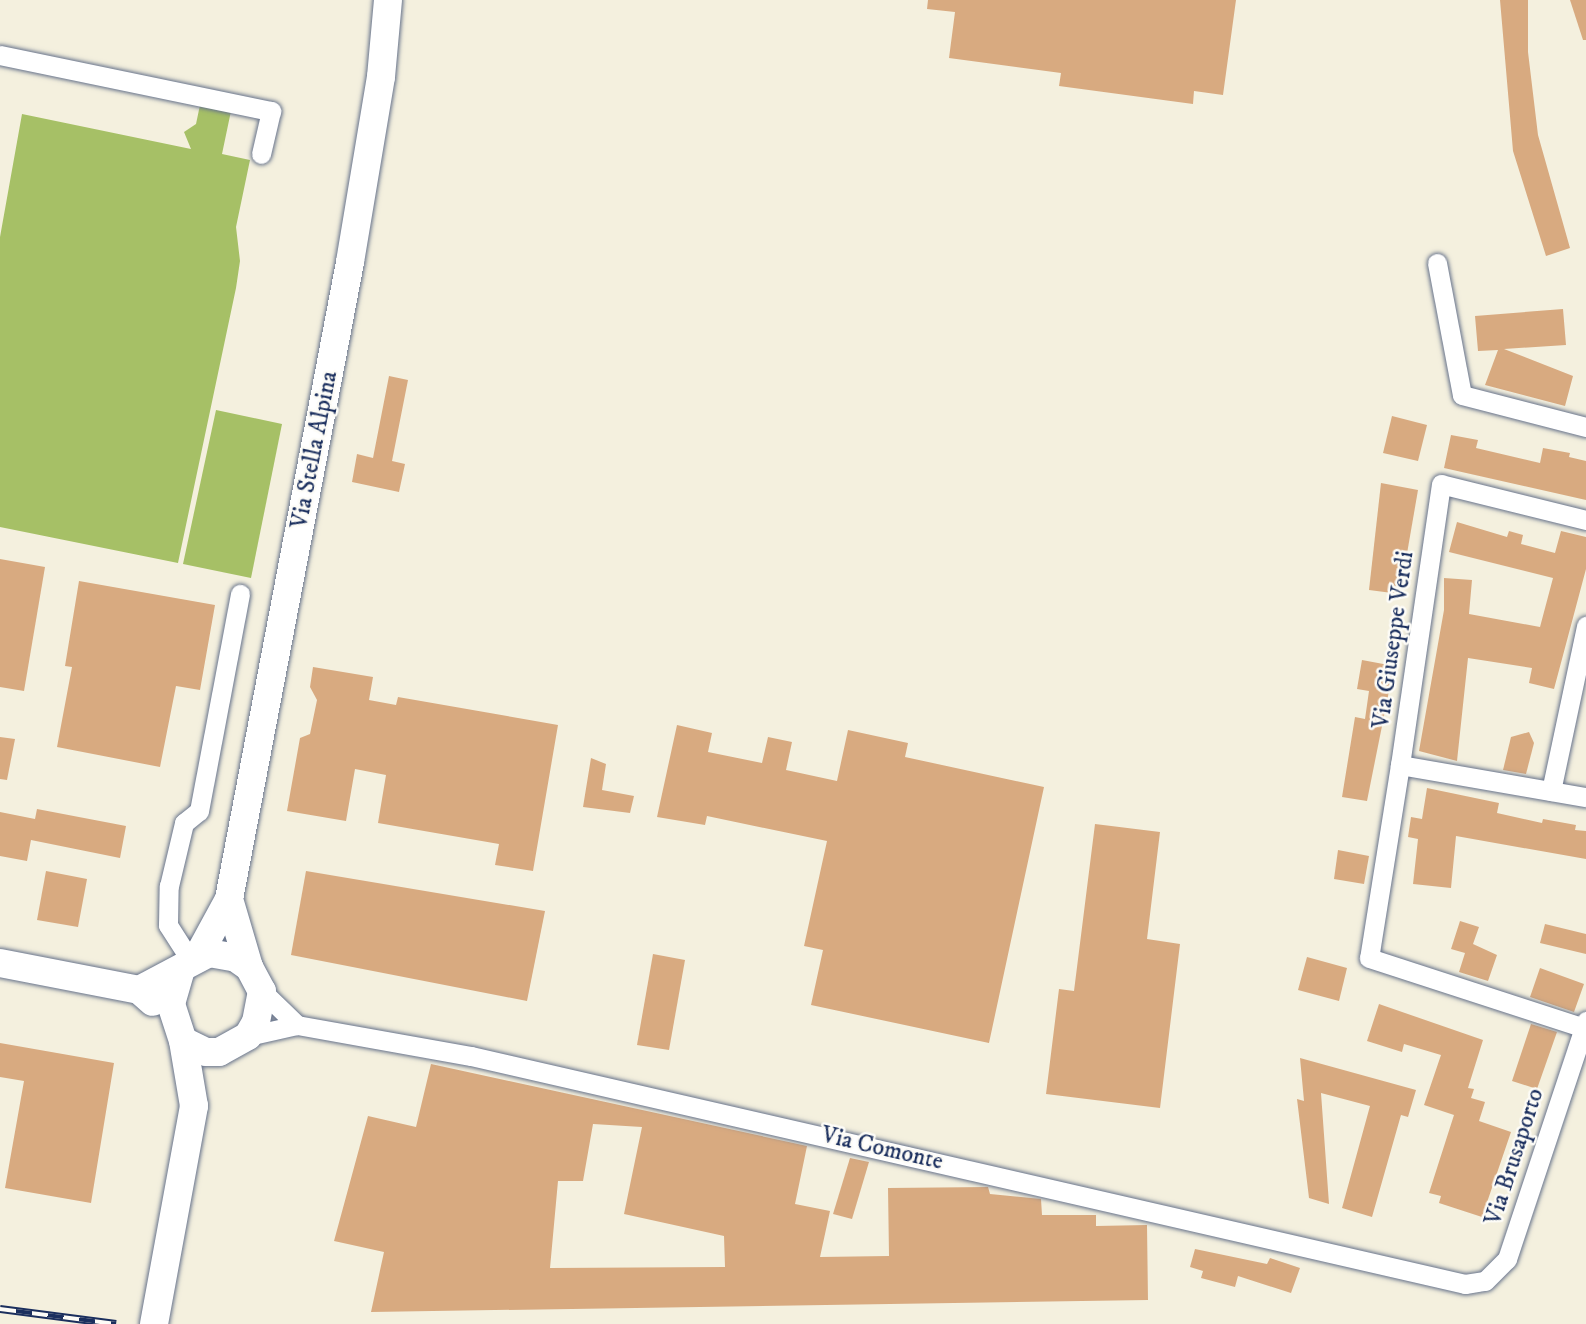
<!DOCTYPE html>
<html>
<head>
<meta charset="utf-8">
<style>
	body { margin:0 }
	#map { position:relative; width:1586px; height:1324px; overflow:hidden; background:#f4f0de; font-family:"IM FELL DW Pica",serif }
	div>[style] { position:absolute }
	.green>* { inset:0; background:#a6c066 }
	.building>* { inset:0; background:#d8aa80 }
	.roads { filter:drop-shadow(0 0 2px #67738b) drop-shadow(0 0 2px #67738b) }
	.street>* { height:19px; margin:-9.5px; padding:0 9.5px; transform-origin:9.5px; border-radius:9.5px; background:#fff }
	.secondary>* { height:28px; margin:-14px; padding:0 14px; transform-origin:14px; border-radius:14px; background:#fff }
	.rail>* { height:8px; margin-top:-4px; transform-origin:0; background:repeating-linear-gradient(90deg,#fdfcf7 0 16px,#1b2f5e 0 32px); box-sizing:border-box; border-block:2px solid #1b2f5e }
	span { translate:-50% -50%; white-space:nowrap; text-align:center; line-height:1.15; -webkit-text-stroke:5px #fdfcf7; paint-order:stroke }
	.street-label { font-size:24px; color:#1b2f5e }
</style>
</head>
<body>
<div id="map">
	<div class="green">
		<i style="clip-path:polygon(200px 105px,231px 111px,222px 154px,250px 160px,236px 227px,240px 261px,236px 288px,178px 563px,0 527px,0 237px,22px 114px,191px 149px,184px 132px,196px 124px)"></i>
		<i style="clip-path:polygon(216px 410px,282px 424px,251px 578px,183px 564px)"></i>
	</div>
	<div class="building">
		<i style="clip-path:polygon(928px 0,1236px 0,1223px 95px,1194px 91px,1193px 104px,1059px 86px,1061px 73px,949px 58px,955px 12px,927px 9px)"></i>
		<i style="clip-path:polygon(1500px 0,1528px 0,1528px 52px,1538px 135px,1570px 248px,1546px 256px,1513px 151px)"></i>
		<i style="clip-path:polygon(1570px 0,1586px 0,1586px 40px,1583px 40px)"></i>
		<i style="clip-path:polygon(1563px 309px,1566px 345px,1504px 349px,1573px 376px,1565px 406px,1485px 385px,1498px 350px,1478px 351px,1475px 316px)"></i>
		<i style="clip-path:polygon(389px 376px,408px 380px,392px 461px,405px 464px,399px 492px,352px 482px,357px 454px,373px 458px)"></i>
		<i style="clip-path:polygon(1392px 416px,1427px 425px,1418px 461px,1383px 453px)"></i>
		<i style="clip-path:polygon(1451px 435px,1478px 440px,1476px 448px,1540px 463px,1543px 448px,1570px 453px,1569px 457px,1586px 461px,1586px 500px,1444px 468px)"></i>
		<i style="clip-path:polygon(1381px 483px,1418px 490px,1400px 594px,1369px 590px)"></i>
		<i style="clip-path:polygon(1457px 522px,1507px 537px,1509px 531px,1523px 535px,1521px 544px,1555px 553px,1561px 531px,1586px 537px,1586px 569px,1554px 689px,1529px 683px,1532px 668px,1468px 658px,1457px 761px,1419px 751px,1444px 610px,1444px 578px,1472px 580px,1469px 614px,1540px 627px,1553px 578px,1449px 552px)"></i>
		<i style="clip-path:polygon(0 559px,45px 567px,24px 691px,0 687px)"></i>
		<i style="clip-path:polygon(79px 581px,215px 605px,200px 690px,176px 686px,160px 767px,57px 747px,72px 667px,65px 666px)"></i>
		<i style="clip-path:polygon(1362px 660px,1394px 666px,1367px 801px,1342px 797px,1355px 717px,1365px 719px,1369px 691px,1357px 689px)"></i>
		<i style="clip-path:polygon(313px 667px,373px 677px,369px 700px,396px 705px,398px 697px,558px 725px,533px 871px,495px 865px,499px 844px,378px 823px,386px 775px,355px 769px,346px 821px,287px 811px,300px 738px,310px 734px,317px 700px,310px 687px)"></i>
		<i style="clip-path:polygon(677px 725px,712px 733px,708px 752px,762px 763px,768px 737px,792px 742px,786px 770px,837px 781px,848px 730px,908px 743px,905px 757px,1044px 787px,989px 1043px,811px 1005px,823px 950px,804px 946px,827px 841px,707px 816px,705px 825px,657px 817px)"></i>
		<i style="clip-path:polygon(1529px 732px,1534px 743px,1526px 774px,1503px 770px,1511px 737px)"></i>
		<i style="clip-path:polygon(0 737px,15px 739px,7px 780px,0 779px)"></i>
		<i style="clip-path:polygon(591px 758px,606px 764px,602px 790px,634px 796px,630px 813px,583px 807px)"></i>
		<i style="clip-path:polygon(1427px 788px,1499px 803px,1497px 813px,1542px 823px,1543px 819px,1576px 825px,1575px 830px,1586px 831px,1586px 859px,1456px 836px,1451px 888px,1413px 884px,1418px 839px,1408px 837px,1411px 817px,1422px 819px)"></i>
		<i style="clip-path:polygon(37px 809px,126px 826px,120px 858px,31px 840px,27px 861px,0 856px,0 812px,35px 819px)"></i>
		<i style="clip-path:polygon(1095px 824px,1160px 832px,1147px 939px,1180px 944px,1160px 1108px,1046px 1094px,1059px 989px,1074px 991px)"></i>
		<i style="clip-path:polygon(1338px 850px,1369px 856px,1364px 884px,1334px 879px)"></i>
		<i style="clip-path:polygon(46px 871px,87px 879px,78px 927px,37px 920px)"></i>
		<i style="clip-path:polygon(306px 871px,545px 911px,527px 1001px,291px 955px)"></i>
		<i style="clip-path:polygon(1460px 921px,1479px 927px,1473px 944px,1497px 955px,1488px 981px,1459px 972px,1465px 953px,1451px 949px)"></i>
		<i style="clip-path:polygon(1545px 924px,1586px 934px,1586px 954px,1540px 943px)"></i>
		<i style="clip-path:polygon(653px 954px,685px 960px,669px 1050px,637px 1045px)"></i>
		<i style="clip-path:polygon(1307px 957px,1347px 968px,1339px 1001px,1298px 990px)"></i>
		<i style="clip-path:polygon(1540px 968px,1584px 984px,1574px 1012px,1530px 997px)"></i>
		<i style="clip-path:polygon(1379px 1004px,1483px 1040px,1468px 1088px,1474px 1089px,1471px 1098px,1485px 1102px,1479px 1121px,1511px 1132px,1482px 1217px,1439px 1203px,1441px 1196px,1429px 1193px,1454px 1115px,1424px 1105px,1441px 1055px,1404px 1044px,1402px 1052px,1367px 1041px)"></i>
		<i style="clip-path:polygon(1531px 1024px,1557px 1032px,1537px 1089px,1512px 1081px)"></i>
		<i style="clip-path:polygon(0 1043px,114px 1063px,91px 1203px,5px 1188px,24px 1081px,0 1077px)"></i>
		<i style="clip-path:polygon(1300px 1058px,1416px 1090px,1408px 1117px,1401px 1115px,1372px 1217px,1342px 1208px,1370px 1106px,1321px 1093px,1329px 1204px,1309px 1198px,1297px 1099px,1304px 1101px)"></i>
		<i style="clip-path:polygon(evenodd,431px 1064px,807px 1146px,795px 1204px,830px 1211px,820px 1257px,889px 1256px,888px 1188px,988px 1187px,990px 1194px,1041px 1199px,1042px 1215px,1096px 1215px,1096px 1226px,1147px 1225px,1148px 1300px,371px 1312px,384px 1252px,334px 1241px,368px 1116px,416px 1127px,431px 1064px,593px 1124px,642px 1127px,624px 1214px,724px 1236px,725px 1267px,550px 1268px,558px 1181px,583px 1181px,593px 1124px)"></i>
		<i style="clip-path:polygon(850px 1158px,869px 1162px,852px 1219px,833px 1214px)"></i>
		<i style="clip-path:polygon(1195px 1249px,1267px 1264px,1270px 1258px,1300px 1268px,1291px 1293px,1238px 1276px,1235px 1287px,1201px 1278px,1203px 1271px,1190px 1267px)"></i>
	</div>
	<div class="roads">
		<div class="street">
			<i style="left:0;top:55px;width:277px;rotate:11.7deg"></i>
			<i style="left:271px;top:111px;width:44px;rotate:103.1deg"></i>
			<i style="left:1437px;top:263px;width:134px;rotate:79.3deg"></i>
			<i style="left:1462px;top:395px;width:128px;rotate:14.5deg"></i>
			<i style="left:1586px;top:520px;width:149px;rotate:-166.1deg"></i>
			<i style="left:1441px;top:484px;width:284px;rotate:98.3deg"></i>
			<i style="left:1400px;top:765px;width:189px;rotate:9.8deg"></i>
			<i style="left:1400px;top:765px;width:195px;rotate:99.1deg"></i>
			<i style="left:1369px;top:958px;width:226px;rotate:18deg"></i>
			<i style="left:1551px;top:791px;width:169px;rotate:-78deg"></i>
			<i style="left:191px;top:961px;width:43px;rotate:-122.6deg"></i>
			<i style="left:168px;top:925px;width:39px;rotate:-89deg"></i>
			<i style="left:169px;top:886px;width:65px;rotate:-76.6deg"></i>
			<i style="left:184px;top:823px;width:19px;rotate:-39deg"></i>
			<i style="left:199px;top:811px;width:221px;rotate:-79.3deg"></i>
			<i style="left:262px;top:991px;width:49px;rotate:44.2deg"></i>
			<i style="left:248px;top:1036px;width:50px;rotate:-12.7deg"></i>
			<i style="left:297px;top:1025px;width:177px;rotate:10.1deg"></i>
			<i style="left:471px;top:1056px;width:1020px;rotate:12.92deg"></i>
			<i style="left:1465px;top:1284px;width:20px;rotate:-9deg"></i>
			<i style="left:1485px;top:1281px;width:31px;rotate:-45deg"></i>
			<i style="left:1507px;top:1259px;width:251px;rotate:-71.6deg"></i>
		</div>
		<div class="secondary">
			<i style="left:229px;top:899px;width:71px;rotate:73.6deg"></i>
			<i style="left:197px;top:958px;width:67px;rotate:-61.5deg"></i>
			<i style="left:229px;top:899px;width:648px;rotate:-79.24deg"></i>
			<i style="left:350px;top:262px;width:188px;rotate:-80.5deg"></i>
			<i style="left:381px;top:77px;width:77px;rotate:-84.8deg"></i>
			<i style="left:0;top:963px;width:142px;rotate:11deg"></i>
			<i style="left:139px;top:990px;width:18px;rotate:41deg"></i>
			<i style="left:139px;top:990px;width:79px;rotate:-27.9deg"></i>
			<i style="left:209px;top:953px;width:27px;rotate:10deg"></i>
			<i style="left:236px;top:958px;width:16px;rotate:35deg"></i>
			<i style="left:249px;top:967px;width:27px;rotate:62deg"></i>
			<i style="left:262px;top:991px;width:32px;rotate:101deg"></i>
			<i style="left:256px;top:1022px;width:16px;rotate:120deg"></i>
			<i style="left:248px;top:1036px;width:33px;rotate:151deg"></i>
			<i style="left:219px;top:1052px;width:13px;rotate:180deg"></i>
			<i style="left:206px;top:1052px;width:25px;rotate:-154deg"></i>
			<i style="left:183px;top:1041px;width:39px;rotate:-108deg"></i>
			<i style="left:171px;top:1004px;width:33px;rotate:-74deg"></i>
			<i style="left:154px;top:1324px;width:222px;rotate:-79.6deg"></i>
			<i style="left:194px;top:1106px;width:66px;rotate:-99.6deg"></i>
		</div>
	</div>
	<div class="rail">
		<i style="left:0;top:1309px;width:117px;rotate:7.4deg"></i>
	</div>
	<div class="street-label">
		<span style="left:315px;top:450px;rotate:-79deg">Via Stella Alpina</span>
		<span style="left:1394px;top:640px;rotate:-82deg">Via Giuseppe Verdi</span>
		<span style="left:882px;top:1149px;rotate:13deg">Via Comonte</span>
		<span style="left:1515px;top:1157px;rotate:-72deg">Via Brusaporto</span>
	</div>
</div>
</body>
</html>
